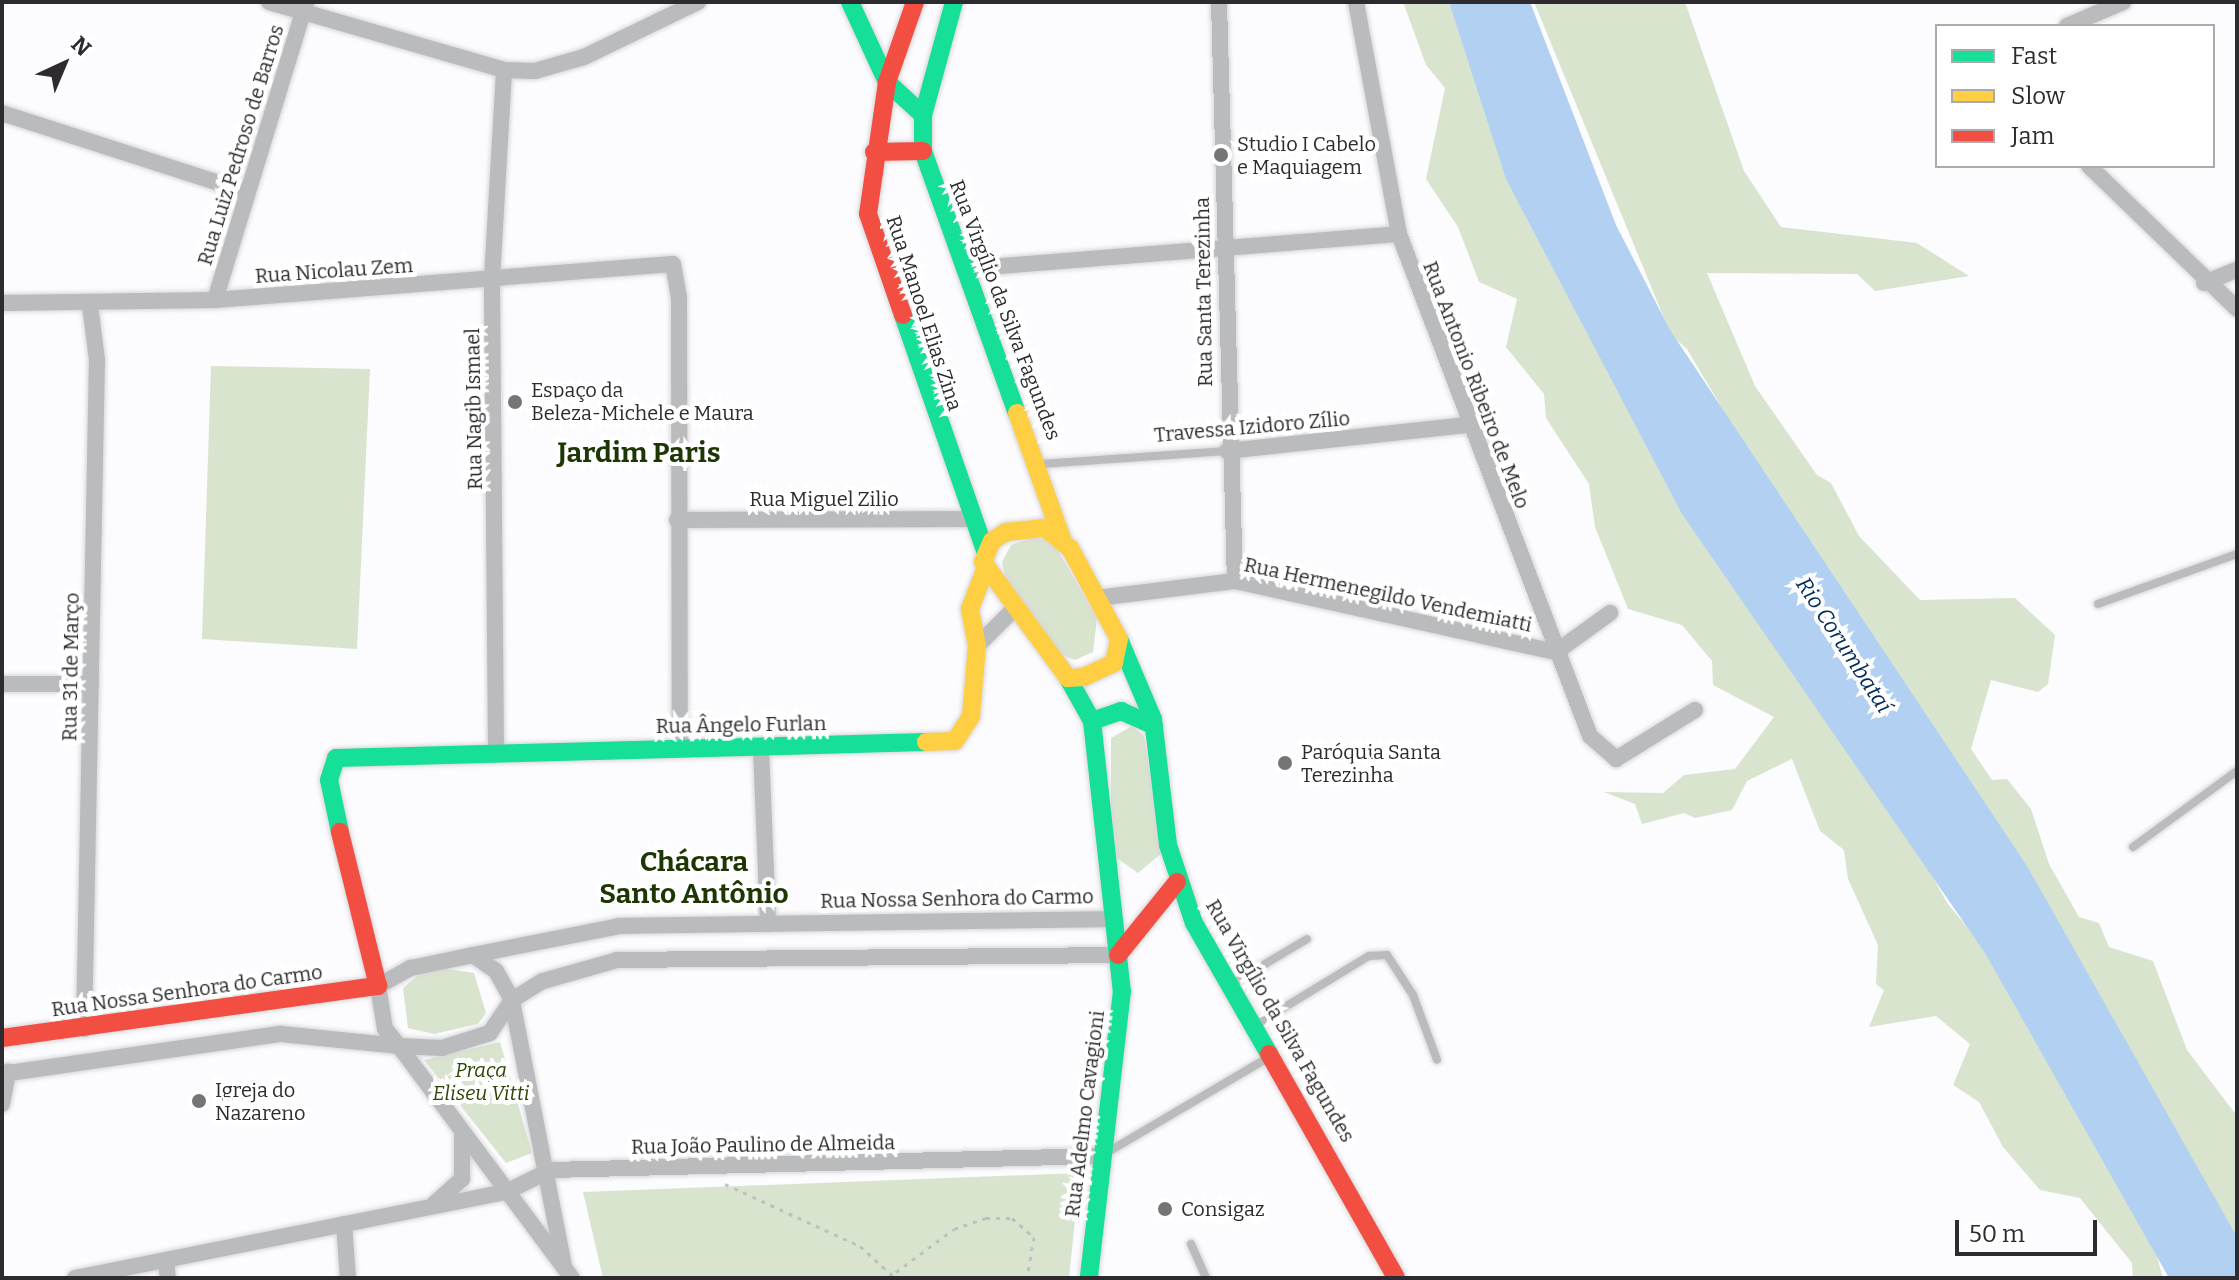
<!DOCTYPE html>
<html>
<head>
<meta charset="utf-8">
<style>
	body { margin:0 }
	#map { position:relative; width:2239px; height:1280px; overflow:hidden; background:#fcfbfe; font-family:Bitter,serif }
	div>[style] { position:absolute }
	.green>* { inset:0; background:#d9e4ce }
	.water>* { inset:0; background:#b2d0f2 }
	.path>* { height:3px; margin-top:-1.5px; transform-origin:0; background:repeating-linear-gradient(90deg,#bebfbf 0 4px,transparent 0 10px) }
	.roads { filter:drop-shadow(0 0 2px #d7d6d8) drop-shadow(0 0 2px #d7d6d8) }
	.lane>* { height:8px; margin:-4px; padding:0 4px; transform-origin:4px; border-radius:4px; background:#babbbc }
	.street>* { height:16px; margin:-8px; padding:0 8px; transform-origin:8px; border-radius:8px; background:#babbbc }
	.fast>* { height:18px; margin:-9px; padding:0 9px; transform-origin:9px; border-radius:9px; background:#16e098 }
	.slow>* { height:18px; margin:-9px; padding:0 9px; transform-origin:9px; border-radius:9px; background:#ffcf43 }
	.jam>* { height:18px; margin:-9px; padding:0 9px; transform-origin:9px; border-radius:9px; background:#f24e42 }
	.dots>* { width:22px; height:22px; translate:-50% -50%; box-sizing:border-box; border:4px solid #fff; border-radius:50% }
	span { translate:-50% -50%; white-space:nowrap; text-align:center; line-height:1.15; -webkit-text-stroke:8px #fff; paint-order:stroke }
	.poi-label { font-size:20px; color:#2d2b2f }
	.left { translate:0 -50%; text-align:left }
	.street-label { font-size:20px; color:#2d2b2f }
	.park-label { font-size:20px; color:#2d4505; font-style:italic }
	.water-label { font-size:22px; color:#002c57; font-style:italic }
	.district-label { font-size:28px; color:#1d3604; font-weight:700 }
	.frame { position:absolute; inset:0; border:4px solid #2d2b2f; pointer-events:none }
	.legend { position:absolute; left:1935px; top:24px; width:280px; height:144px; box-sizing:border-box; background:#fff; border:2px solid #abaaac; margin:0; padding:10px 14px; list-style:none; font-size:24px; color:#2d2b2f }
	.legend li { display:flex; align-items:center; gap:16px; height:40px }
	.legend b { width:40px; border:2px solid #abaaac }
	.north { position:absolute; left:24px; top:24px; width:80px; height:80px; -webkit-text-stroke:6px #fff; paint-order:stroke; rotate:44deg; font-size:22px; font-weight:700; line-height:32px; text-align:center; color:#2d2b2f }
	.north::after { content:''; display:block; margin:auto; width:28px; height:36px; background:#2d2b2f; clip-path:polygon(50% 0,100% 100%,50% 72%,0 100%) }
	.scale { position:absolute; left:1955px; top:1220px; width:142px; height:36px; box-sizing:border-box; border:4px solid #2d2b2f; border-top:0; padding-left:10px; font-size:24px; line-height:28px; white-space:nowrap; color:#2d2b2f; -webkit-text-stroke:6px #fff; paint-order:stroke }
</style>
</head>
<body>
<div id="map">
	<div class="green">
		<i style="clip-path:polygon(1403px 2px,1460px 2px,1947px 903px,2006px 974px,2145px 1215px,2163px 1278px,2133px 1278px,2132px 1263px,2080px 1198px,2040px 1190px,2003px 1147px,1979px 1102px,1953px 1085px,1970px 1044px,1936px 1016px,1869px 1027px,1884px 990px,1876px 984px,1878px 945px,1848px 879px,1844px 850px,1820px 831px,1792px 759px,1747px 781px,1732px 810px,1695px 818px,1684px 813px,1642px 824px,1635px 804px,1604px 792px,1663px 793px,1684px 775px,1735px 769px,1774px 717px,1713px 685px,1712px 661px,1682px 625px,1628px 609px,1595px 527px,1589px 484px,1546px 418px,1544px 394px,1506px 347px,1517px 299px,1479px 282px,1458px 227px,1426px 179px,1445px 88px,1426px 65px)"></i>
		<i style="clip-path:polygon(1534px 2px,1685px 2px,1744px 171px,1781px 227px,1917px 243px,1969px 276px,1875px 291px,1857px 274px,1707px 273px,1755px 386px,1817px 475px,1831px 483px,1859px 536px,1920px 600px,2015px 598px,2055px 635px,2048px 684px,2038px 692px,1991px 680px,1971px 749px,1992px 780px,2007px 779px,2031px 809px,2049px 864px,2079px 917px,2099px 923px,2109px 947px,2153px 961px,2187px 1050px,2237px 1116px,2237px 1278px,1687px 349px,1671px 335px)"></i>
		<i style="clip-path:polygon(211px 366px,370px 369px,357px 649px,202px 639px)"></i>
		<i style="clip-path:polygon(1032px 538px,1051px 539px,1097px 618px,1093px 652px,1075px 660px,1057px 653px,1007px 585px,1002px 562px,1011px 545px)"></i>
		<i style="clip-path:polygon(1132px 726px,1144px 736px,1162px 853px,1138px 873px,1111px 854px,1111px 738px)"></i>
		<i style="clip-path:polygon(448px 969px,474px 973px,486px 1013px,478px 1024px,434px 1034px,408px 1028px,403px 988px,421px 973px)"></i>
		<i style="clip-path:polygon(500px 1042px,532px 1153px,506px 1163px,424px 1060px)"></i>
		<i style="clip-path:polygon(1080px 1173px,1069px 1278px,603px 1278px,583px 1192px)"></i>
	</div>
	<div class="water">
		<i style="clip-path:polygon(1449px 2px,1530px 2px,1616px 225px,1670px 330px,2027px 866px,2237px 1237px,2237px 1278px,2169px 1278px,1985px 953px,1682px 514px,1506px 179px)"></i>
	</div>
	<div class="path">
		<i style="left:725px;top:1184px;width:149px;rotate:24.7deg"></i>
		<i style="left:860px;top:1246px;width:47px;rotate:42.4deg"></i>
		<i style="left:855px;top:1278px;width:10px"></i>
		<i style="left:888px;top:1278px;width:82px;rotate:-36.6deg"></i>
		<i style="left:954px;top:1229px;width:34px;rotate:-19deg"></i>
		<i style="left:986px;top:1218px;width:26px"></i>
		<i style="left:1012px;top:1218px;width:29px;rotate:41deg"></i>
		<i style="left:1034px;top:1237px;width:42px;rotate:99.7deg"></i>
	</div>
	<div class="roads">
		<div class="lane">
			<i style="left:1041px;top:464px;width:186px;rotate:-4deg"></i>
			<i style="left:2098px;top:604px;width:148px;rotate:-19.8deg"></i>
			<i style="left:2133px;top:847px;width:129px;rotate:-36.2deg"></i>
			<i style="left:1233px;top:983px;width:86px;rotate:-30.7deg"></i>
			<i style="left:1257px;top:1024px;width:131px;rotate:-31.3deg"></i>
			<i style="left:1369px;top:956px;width:18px;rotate:-3deg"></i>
			<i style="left:1387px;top:955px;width:48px;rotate:57deg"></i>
			<i style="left:1413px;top:995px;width:69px;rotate:69.7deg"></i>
			<i style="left:1108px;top:1152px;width:187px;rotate:-30.5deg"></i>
			<i style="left:1191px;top:1244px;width:37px;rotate:66deg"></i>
		</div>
		<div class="street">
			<i style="left:269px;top:2px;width:245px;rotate:16.1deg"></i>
			<i style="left:504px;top:70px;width:31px;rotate:2deg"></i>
			<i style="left:535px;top:71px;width:51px;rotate:-15.9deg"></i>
			<i style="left:584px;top:57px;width:127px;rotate:-25.8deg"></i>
			<i style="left:1219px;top:2px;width:579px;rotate:88.42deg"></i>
			<i style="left:1356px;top:2px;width:236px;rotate:79.5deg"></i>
			<i style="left:1399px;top:234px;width:537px;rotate:69.17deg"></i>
			<i style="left:1590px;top:736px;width:35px;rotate:41deg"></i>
			<i style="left:1616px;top:759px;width:93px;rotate:-31.8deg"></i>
			<i style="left:2067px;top:26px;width:61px;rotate:-23.2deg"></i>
			<i style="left:2px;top:113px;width:257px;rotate:17.9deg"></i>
			<i style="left:2089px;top:166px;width:206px;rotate:44deg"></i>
			<i style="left:964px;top:269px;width:436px;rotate:-4.6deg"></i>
			<i style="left:2204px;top:283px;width:35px;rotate:-22deg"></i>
			<i style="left:215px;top:300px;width:312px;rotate:-73deg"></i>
			<i style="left:2px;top:303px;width:213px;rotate:-0.8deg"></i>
			<i style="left:215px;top:300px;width:459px;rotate:-4.5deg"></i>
			<i style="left:673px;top:264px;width:35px;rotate:80deg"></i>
			<i style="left:679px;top:298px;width:450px;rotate:89.9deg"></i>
			<i style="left:1227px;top:451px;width:240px;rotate:-6.2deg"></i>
			<i style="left:677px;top:520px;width:294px;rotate:-0.2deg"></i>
			<i style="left:1097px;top:598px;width:139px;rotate:-7deg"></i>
			<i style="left:1235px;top:581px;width:329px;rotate:12.5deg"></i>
			<i style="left:1556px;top:652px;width:67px;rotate:-35.8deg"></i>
			<i style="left:977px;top:646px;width:51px;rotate:-45deg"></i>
			<i style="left:2px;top:684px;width:89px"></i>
			<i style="left:496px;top:748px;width:469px;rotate:-90.5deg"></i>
			<i style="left:492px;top:279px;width:209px;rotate:-86.7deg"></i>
			<i style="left:761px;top:748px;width:176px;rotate:87.7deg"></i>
			<i style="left:473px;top:955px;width:149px;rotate:-11.2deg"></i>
			<i style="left:619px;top:926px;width:490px;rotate:-0.8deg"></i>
			<i style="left:473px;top:955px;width:28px;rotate:35deg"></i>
			<i style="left:496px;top:971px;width:33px;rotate:61deg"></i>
			<i style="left:512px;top:1000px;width:40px;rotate:124deg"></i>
			<i style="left:490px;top:1033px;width:50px;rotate:162.6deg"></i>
			<i style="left:442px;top:1048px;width:43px;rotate:-177.3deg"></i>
			<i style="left:399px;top:1046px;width:22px;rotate:-129deg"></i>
			<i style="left:385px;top:1029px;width:44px;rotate:-99.2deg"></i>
			<i style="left:378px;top:986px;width:38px;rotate:-29deg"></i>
			<i style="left:411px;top:968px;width:63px;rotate:-11.8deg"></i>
			<i style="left:84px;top:1029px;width:669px;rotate:-88.89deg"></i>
			<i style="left:97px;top:360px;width:55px;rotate:-97.3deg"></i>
			<i style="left:2px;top:1074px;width:282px;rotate:-8.2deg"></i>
			<i style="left:281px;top:1034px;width:119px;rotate:5.8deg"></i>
			<i style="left:399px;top:1046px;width:289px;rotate:53.3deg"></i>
			<i style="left:2px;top:1104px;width:33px;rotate:-79deg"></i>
			<i style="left:434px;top:1204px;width:38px;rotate:-42deg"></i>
			<i style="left:462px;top:1179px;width:42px;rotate:-90deg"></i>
			<i style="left:344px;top:1224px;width:54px;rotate:85.8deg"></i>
			<i style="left:166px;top:1262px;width:16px;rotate:83deg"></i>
			<i style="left:564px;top:1266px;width:271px;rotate:-101.1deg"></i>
			<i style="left:512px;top:1000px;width:36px;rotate:-32deg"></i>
			<i style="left:543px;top:981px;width:77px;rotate:-15.8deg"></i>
			<i style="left:617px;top:960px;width:501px;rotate:-0.57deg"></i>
			<i style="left:75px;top:1278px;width:439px;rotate:-11.3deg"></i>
			<i style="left:506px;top:1192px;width:50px;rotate:-26.1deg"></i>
			<i style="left:551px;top:1170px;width:550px;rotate:-1.46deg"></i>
		</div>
		<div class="fast">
			<i style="left:850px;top:2px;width:88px;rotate:65.2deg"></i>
			<i style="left:887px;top:82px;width:49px;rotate:42.5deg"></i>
			<i style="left:954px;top:2px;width:117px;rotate:105.3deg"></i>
			<i style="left:923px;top:115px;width:36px;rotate:90deg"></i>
			<i style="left:923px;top:151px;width:278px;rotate:70.3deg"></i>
			<i style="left:903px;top:315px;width:250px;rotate:70.8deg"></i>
			<i style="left:1119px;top:639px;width:87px;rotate:67deg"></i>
			<i style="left:1153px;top:719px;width:127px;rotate:83.2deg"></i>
			<i style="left:1168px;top:845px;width:82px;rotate:71.6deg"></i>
			<i style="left:1194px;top:923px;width:151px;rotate:60.2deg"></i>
			<i style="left:1068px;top:678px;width:49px;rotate:60.8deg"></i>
			<i style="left:1092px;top:721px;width:272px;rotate:83.7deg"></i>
			<i style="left:1122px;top:991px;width:289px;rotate:96.6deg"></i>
			<i style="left:1092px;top:721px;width:31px;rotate:-19deg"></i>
			<i style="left:1121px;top:711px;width:36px;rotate:24deg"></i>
			<i style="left:340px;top:832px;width:53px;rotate:-101.9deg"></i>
			<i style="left:329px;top:780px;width:23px;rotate:-72deg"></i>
			<i style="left:336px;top:758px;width:590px;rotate:-1.55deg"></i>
		</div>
		<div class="slow">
			<i style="left:1017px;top:413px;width:134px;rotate:70.3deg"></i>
			<i style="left:1045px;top:528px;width:32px;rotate:39deg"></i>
			<i style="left:1070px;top:548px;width:103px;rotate:61.7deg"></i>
			<i style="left:1119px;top:639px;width:25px;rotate:102deg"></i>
			<i style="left:1114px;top:663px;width:33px;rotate:155deg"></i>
			<i style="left:1084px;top:677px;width:16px;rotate:176deg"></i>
			<i style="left:1068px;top:678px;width:144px;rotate:-126.2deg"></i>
			<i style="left:983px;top:562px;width:23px;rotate:-67deg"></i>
			<i style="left:992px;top:541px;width:17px;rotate:-33deg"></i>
			<i style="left:1006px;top:532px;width:39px;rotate:-6deg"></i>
			<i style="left:926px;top:742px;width:29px;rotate:-2deg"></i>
			<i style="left:955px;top:741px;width:30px;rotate:-57deg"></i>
			<i style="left:971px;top:716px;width:70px;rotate:-85.1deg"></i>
			<i style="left:977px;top:646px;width:38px;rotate:-101deg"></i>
			<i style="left:970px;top:609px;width:45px;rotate:-69.1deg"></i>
		</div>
		<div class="jam">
			<i style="left:874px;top:152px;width:49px;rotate:-1.2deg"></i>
			<i style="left:903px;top:315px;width:107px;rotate:-109.1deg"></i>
			<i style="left:868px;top:214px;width:133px;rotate:-81.8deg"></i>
			<i style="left:887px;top:82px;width:85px;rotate:-70.7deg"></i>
			<i style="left:1118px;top:955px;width:94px;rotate:-51.1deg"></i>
			<i style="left:2px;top:1038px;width:380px;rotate:-7.9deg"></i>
			<i style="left:378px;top:986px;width:159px;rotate:-103.9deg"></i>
			<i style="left:1269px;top:1054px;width:257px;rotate:60.4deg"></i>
		</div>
	</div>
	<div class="dots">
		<i style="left:1221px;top:155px;background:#757477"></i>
		<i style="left:515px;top:402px;background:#757477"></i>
		<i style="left:1285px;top:763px;background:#757477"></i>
		<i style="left:199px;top:1101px;background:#757477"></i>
		<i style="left:1165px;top:1209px;background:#757477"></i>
	</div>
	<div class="poi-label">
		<span class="left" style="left:1237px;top:156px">Studio I Cabelo<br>e Maquiagem</span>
		<span class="left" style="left:531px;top:402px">Espaço da<br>Beleza-Michele e Maura</span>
		<span class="left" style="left:1301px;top:764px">Paróquia Santa<br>Terezinha</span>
		<span class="left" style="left:215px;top:1102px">Igreja do<br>Nazareno</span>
		<span class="left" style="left:1181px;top:1209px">Consigaz</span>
	</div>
	<div class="street-label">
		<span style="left:241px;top:145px;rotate:-73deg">Rua Luiz Pedroso de Barros</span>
		<span style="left:334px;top:271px;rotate:-4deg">Rua Nicolau Zem</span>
		<span style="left:1204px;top:292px;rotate:-91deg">Rua Santa Terezinha</span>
		<span style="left:1005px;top:310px;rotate:69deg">Rua Virgílio da Silva Fagundes</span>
		<span style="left:924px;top:313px;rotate:72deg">Rua Manoel Elias Zina</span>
		<span style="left:1476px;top:385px;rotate:69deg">Rua Antonio Ribeiro de Melo</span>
		<span style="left:474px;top:409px;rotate:-91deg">Rua Nagib Ismael</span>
		<span style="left:1252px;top:427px;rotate:-5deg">Travessa Izidoro Zílio</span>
		<span style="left:824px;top:499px">Rua Miguel Zilio</span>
		<span style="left:1388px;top:595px;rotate:12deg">Rua Hermenegildo Vendemiatti</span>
		<span style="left:71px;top:667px;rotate:-89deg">Rua 31 de Março</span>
		<span style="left:741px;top:725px;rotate:-1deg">Rua Ângelo Furlan</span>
		<span style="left:957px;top:899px;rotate:-1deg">Rua Nossa Senhora do Carmo</span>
		<span style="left:187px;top:991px;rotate:-8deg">Rua Nossa Senhora do Carmo</span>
		<span style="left:1280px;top:1021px;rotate:60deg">Rua Virgílio da Silva Fagundes</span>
		<span style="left:1085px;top:1114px;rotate:-83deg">Rua Adelmo Cavagioni</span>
		<span style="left:763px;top:1145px;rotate:-1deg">Rua João Paulino de Almeida</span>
	</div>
	<div class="park-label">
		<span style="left:481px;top:1082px">Praça<br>Eliseu Vitti</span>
	</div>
	<div class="water-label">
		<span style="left:1844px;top:645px;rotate:57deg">Rio Corumbataí</span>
	</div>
	<div class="district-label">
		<span style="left:639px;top:453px">Jardim Paris</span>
		<span style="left:694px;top:878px">Chácara<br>Santo Antônio</span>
	</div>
	<div class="frame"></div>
	<ul class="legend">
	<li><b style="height:10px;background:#16e098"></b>Fast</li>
	<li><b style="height:10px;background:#ffcf43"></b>Slow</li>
	<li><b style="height:10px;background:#f24e42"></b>Jam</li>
	</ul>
	<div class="north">N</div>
	<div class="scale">50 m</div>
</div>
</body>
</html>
